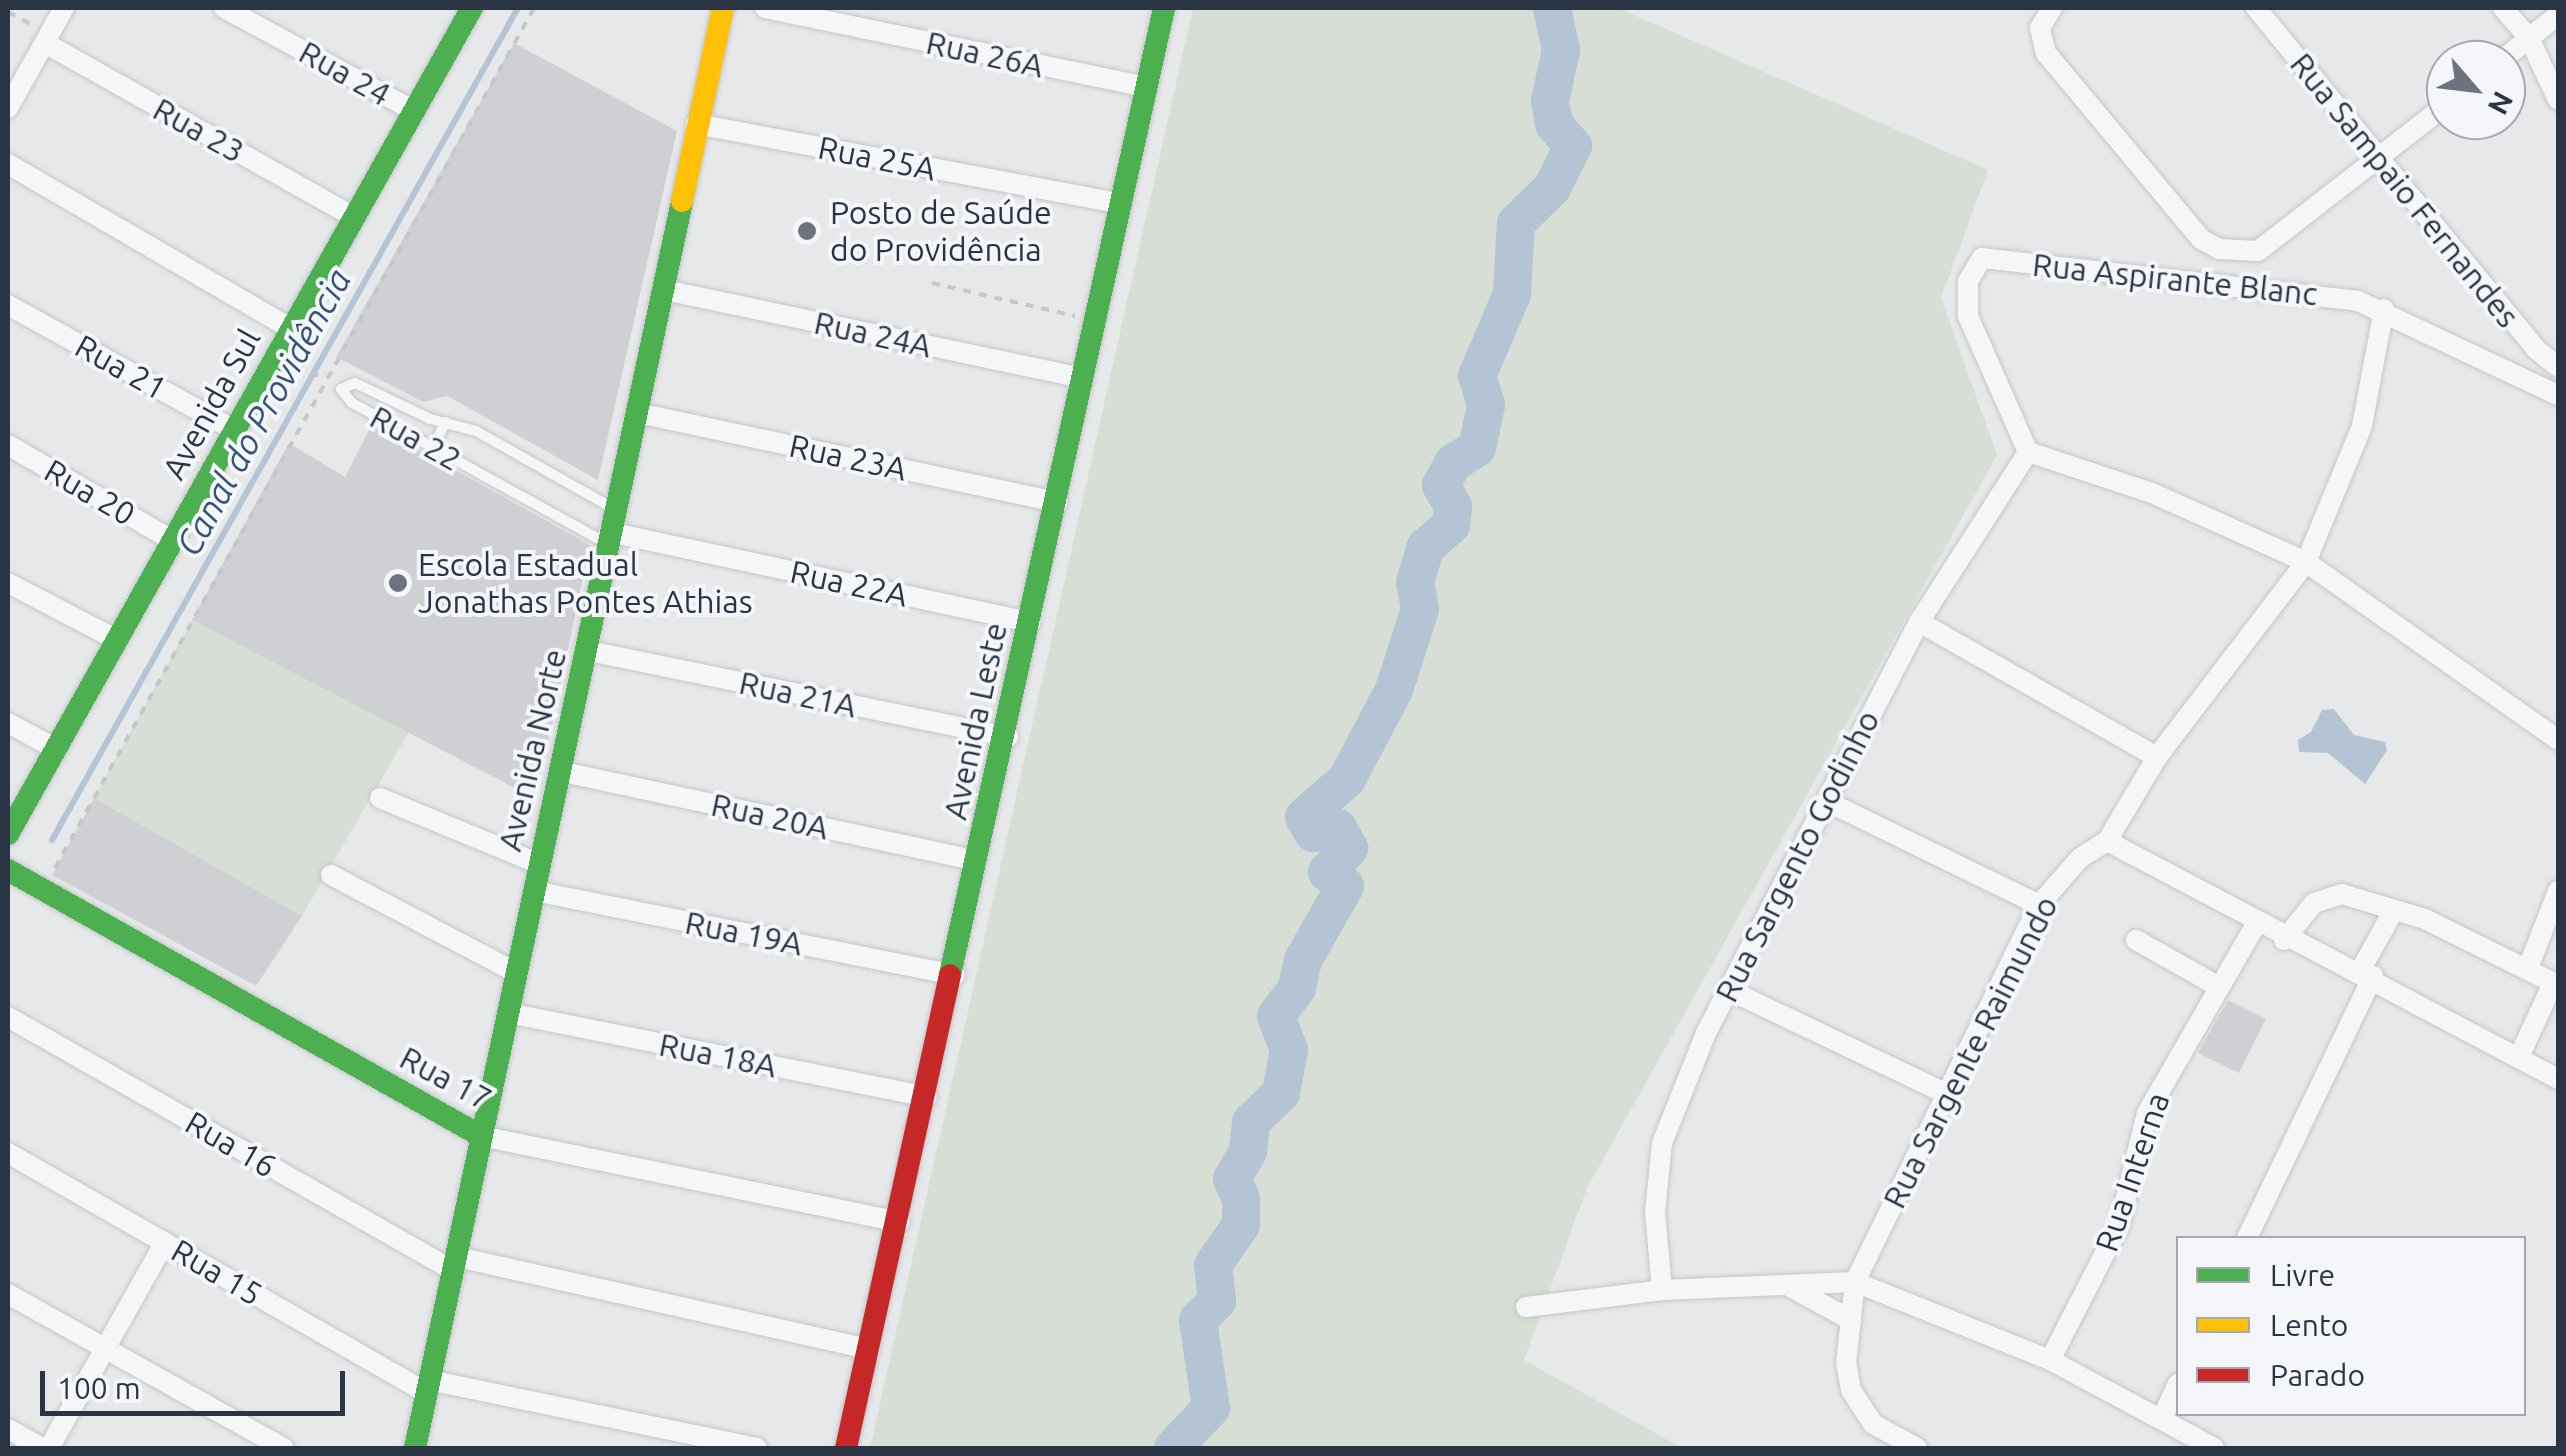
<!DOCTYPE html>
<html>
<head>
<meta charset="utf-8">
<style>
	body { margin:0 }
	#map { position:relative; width:2566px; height:1456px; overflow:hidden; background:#e6e8ea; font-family:Ubuntu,sans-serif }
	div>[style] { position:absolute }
	.green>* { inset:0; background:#d6ded6 }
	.water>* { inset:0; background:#b4c4d5 }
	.stream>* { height:6px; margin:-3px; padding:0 3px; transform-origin:3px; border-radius:3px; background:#b4c4d5 }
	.river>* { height:38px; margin:-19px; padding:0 19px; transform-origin:19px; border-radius:19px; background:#b4c4d5 }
	.building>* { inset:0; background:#ced0d3 }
	.path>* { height:4px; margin-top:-2px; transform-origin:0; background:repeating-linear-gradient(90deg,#c5c6ca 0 8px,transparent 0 16px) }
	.roads { filter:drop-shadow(0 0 2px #c4c6c8) drop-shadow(0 0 2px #c4c6c8) }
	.lane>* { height:10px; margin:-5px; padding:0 5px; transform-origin:5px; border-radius:5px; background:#f5f6f7 }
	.street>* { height:20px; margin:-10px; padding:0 10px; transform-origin:10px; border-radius:10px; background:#f5f6f7 }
	.fast>* { height:22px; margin:-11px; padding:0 11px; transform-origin:11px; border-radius:11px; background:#4caf50 }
	.slow>* { height:22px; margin:-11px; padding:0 11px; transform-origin:11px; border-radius:11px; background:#ffc107 }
	.jam>* { height:22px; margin:-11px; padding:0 11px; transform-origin:11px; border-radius:11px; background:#c62828 }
	.dots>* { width:28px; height:28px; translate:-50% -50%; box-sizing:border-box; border:5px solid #f4f6f9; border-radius:50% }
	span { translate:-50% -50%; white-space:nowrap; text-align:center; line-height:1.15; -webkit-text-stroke:8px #f4f6f9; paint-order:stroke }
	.street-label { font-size:32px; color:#2b3445 }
	.poi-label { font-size:32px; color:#2b3445 }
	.left { translate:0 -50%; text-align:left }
	.water-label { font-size:35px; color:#34527a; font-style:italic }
	.frame { position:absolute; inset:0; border:10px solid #2b3445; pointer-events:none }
	.legend { position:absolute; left:2176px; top:1236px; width:350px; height:180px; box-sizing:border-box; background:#f4f6f9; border:2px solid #a4a8b1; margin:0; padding:12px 18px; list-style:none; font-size:30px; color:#2b3445 }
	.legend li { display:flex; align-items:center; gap:20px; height:50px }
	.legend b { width:50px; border:2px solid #a4a8b1 }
	.north { position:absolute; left:2426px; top:40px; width:100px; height:100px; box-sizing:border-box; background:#f4f6f9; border:2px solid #a4a8b1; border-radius:50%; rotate:118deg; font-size:28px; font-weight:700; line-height:40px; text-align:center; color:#2b3445 }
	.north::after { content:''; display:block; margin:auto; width:35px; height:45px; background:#6c737f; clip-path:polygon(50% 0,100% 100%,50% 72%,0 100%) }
	.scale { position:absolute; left:40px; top:1371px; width:305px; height:45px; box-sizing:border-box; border:5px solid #2b3445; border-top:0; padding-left:12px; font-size:30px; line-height:35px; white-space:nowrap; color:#2b3445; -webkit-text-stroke:8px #f4f6f9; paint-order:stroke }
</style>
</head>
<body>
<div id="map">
	<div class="green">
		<i style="clip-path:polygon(1193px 8px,1618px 8px,1988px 170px,1941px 298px,1997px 455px,1587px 1188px,1524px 1360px,1682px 1448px,870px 1448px)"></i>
		<i style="clip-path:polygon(192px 620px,409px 732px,302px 916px,94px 798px)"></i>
	</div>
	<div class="water">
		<i style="clip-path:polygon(2334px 709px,2354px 735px,2385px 742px,2387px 750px,2365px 784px,2328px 753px,2299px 752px,2298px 740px,2311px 732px,2322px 710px)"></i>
	</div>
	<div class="stream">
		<i style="left:52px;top:840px;width:954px;rotate:-60.75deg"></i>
	</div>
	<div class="river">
		<i style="left:1173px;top:1448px;width:55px;rotate:-46.5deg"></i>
		<i style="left:1211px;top:1408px;width:89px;rotate:-98.4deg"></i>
		<i style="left:1198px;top:1320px;width:27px;rotate:-45deg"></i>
		<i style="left:1217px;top:1301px;width:36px;rotate:-96deg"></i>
		<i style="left:1213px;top:1265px;width:49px;rotate:-55deg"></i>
		<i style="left:1241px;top:1225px;width:26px;rotate:-90deg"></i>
		<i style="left:1241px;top:1199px;width:22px;rotate:-114deg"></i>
		<i style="left:1232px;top:1179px;width:32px;rotate:-60deg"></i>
		<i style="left:1248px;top:1151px;width:29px;rotate:-84deg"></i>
		<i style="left:1251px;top:1122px;width:42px;rotate:-44deg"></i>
		<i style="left:1281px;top:1093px;width:44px;rotate:-79.5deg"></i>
		<i style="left:1289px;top:1050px;width:36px;rotate:-111deg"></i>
		<i style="left:1276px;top:1016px;width:35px;rotate:-53deg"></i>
		<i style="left:1297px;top:988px;width:29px;rotate:-78deg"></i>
		<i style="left:1303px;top:960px;width:85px;rotate:-60.4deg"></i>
		<i style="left:1345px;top:886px;width:23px;rotate:-142deg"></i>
		<i style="left:1327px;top:872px;width:33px;rotate:-47deg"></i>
		<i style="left:1349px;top:848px;width:23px;rotate:-119deg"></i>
		<i style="left:1338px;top:828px;width:25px;rotate:169deg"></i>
		<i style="left:1313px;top:833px;width:18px;rotate:-119deg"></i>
		<i style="left:1304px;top:817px;width:57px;rotate:-41.5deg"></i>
		<i style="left:1347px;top:779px;width:101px;rotate:-62.2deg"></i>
		<i style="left:1394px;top:690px;width:85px;rotate:-72.2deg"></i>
		<i style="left:1420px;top:609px;width:27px;rotate:-100deg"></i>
		<i style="left:1415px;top:582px;width:37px;rotate:-73deg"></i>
		<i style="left:1426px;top:547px;width:33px;rotate:-41deg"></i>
		<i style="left:1451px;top:525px;width:19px;rotate:-84deg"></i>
		<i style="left:1453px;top:506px;width:24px;rotate:-120deg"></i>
		<i style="left:1441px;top:485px;width:25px;rotate:-61deg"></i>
		<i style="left:1453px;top:463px;width:28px;rotate:-32deg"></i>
		<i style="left:1477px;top:448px;width:44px;rotate:-78.2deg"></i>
		<i style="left:1486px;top:405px;width:30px;rotate:-107deg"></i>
		<i style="left:1477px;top:376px;width:89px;rotate:-66.9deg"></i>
		<i style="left:1512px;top:294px;width:71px;rotate:-86.8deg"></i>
		<i style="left:1516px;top:223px;width:50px;rotate:-44.2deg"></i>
		<i style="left:1552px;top:188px;width:47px;rotate:-63.4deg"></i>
		<i style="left:1573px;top:146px;width:29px;rotate:-131deg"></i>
		<i style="left:1554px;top:124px;width:23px;rotate:-100deg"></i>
		<i style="left:1550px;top:101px;width:52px;rotate:-77.8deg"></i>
		<i style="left:1561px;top:50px;width:43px;rotate:-102.1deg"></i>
	</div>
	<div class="building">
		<i style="clip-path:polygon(514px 43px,677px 131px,598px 480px,447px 396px,423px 402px,336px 357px)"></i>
		<i style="clip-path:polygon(372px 424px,590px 545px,536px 799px,192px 620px,289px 443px,345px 477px)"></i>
		<i style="clip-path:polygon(94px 798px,302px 916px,256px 986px,52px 875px)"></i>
		<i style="clip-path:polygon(2228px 1000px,2266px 1019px,2239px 1073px,2198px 1053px)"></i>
	</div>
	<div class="path">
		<i style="left:8px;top:12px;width:27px;rotate:28deg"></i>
		<i style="left:932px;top:283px;width:147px;rotate:13deg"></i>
		<i style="left:297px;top:364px;width:31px;rotate:29deg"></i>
		<i style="left:55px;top:868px;width:984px;rotate:-60.88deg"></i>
	</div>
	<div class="roads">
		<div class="lane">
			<i style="left:433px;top:447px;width:28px;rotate:-63deg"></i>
			<i style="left:606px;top:543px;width:291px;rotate:-151.1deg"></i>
			<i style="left:351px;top:402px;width:16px;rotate:-128deg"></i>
			<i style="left:341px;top:389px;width:15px;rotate:-23deg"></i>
			<i style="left:355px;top:383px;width:83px;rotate:25.6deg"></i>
			<i style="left:430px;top:419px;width:48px;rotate:14.6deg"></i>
			<i style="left:476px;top:431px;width:155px;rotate:29.4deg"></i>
		</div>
		<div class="street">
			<i style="left:224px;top:8px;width:215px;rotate:28.4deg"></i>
			<i style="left:765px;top:8px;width:389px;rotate:11.7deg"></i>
			<i style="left:2052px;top:8px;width:23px;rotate:121deg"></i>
			<i style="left:2040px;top:28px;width:26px;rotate:77deg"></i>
			<i style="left:2046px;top:53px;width:242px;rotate:50.2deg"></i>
			<i style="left:2201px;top:239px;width:21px;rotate:29deg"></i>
			<i style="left:2219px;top:249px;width:39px;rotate:3deg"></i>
			<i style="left:2258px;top:251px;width:238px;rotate:-37.8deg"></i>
			<i style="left:2256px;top:8px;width:441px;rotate:50.6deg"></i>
			<i style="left:2536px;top:349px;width:28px;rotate:39deg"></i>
			<i style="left:2503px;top:8px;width:40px;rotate:49deg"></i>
			<i style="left:2529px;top:38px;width:68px;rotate:64.9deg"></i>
			<i style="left:45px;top:43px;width:355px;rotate:29.4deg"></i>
			<i style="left:2502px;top:60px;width:72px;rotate:-38.8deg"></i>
			<i style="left:8px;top:108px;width:115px;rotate:-60.8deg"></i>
			<i style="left:696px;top:124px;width:428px;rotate:10.6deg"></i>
			<i style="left:8px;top:164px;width:326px;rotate:30.2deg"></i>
			<i style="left:665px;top:290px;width:425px;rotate:11.9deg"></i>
			<i style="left:8px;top:305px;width:258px;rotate:28.9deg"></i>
			<i style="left:638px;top:413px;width:429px;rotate:12deg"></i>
			<i style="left:8px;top:445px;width:190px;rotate:30.1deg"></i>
			<i style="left:2028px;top:452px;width:149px;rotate:-113.8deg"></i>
			<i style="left:1968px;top:316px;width:35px;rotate:-90deg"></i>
			<i style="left:1968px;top:281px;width:27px;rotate:-59deg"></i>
			<i style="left:1982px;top:258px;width:378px;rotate:6.5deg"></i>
			<i style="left:2358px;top:301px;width:221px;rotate:25.2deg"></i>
			<i style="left:2028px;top:452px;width:131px;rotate:18.3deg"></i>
			<i style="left:2152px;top:493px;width:169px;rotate:24.1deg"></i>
			<i style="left:2306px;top:562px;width:309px;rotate:35.2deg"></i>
			<i style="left:609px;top:532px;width:431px;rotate:12.1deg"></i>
			<i style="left:8px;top:583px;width:123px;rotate:27.6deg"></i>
			<i style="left:1919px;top:622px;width:274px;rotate:29.6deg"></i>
			<i style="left:589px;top:651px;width:428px;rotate:11.6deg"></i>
			<i style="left:8px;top:723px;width:55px;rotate:28.4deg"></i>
			<i style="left:563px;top:772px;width:423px;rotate:12.1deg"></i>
			<i style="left:380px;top:798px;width:172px;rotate:22.5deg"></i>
			<i style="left:1826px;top:801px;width:237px;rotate:26deg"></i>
			<i style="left:2107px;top:841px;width:510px;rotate:27.82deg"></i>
			<i style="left:331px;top:875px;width:208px;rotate:27.8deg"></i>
			<i style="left:534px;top:891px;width:429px;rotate:11.3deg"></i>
			<i style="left:2136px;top:940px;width:92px;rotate:29.4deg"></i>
			<i style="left:2284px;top:940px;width:48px;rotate:-51deg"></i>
			<i style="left:2314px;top:903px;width:29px;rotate:-18deg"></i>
			<i style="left:2342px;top:894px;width:87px;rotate:16.8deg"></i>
			<i style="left:2425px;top:919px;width:148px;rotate:26.4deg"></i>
			<i style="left:2528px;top:968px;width:83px;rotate:-68.7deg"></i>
			<i style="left:2360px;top:971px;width:70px;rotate:-60.9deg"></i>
			<i style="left:1727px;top:989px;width:244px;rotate:25.5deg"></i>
			<i style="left:508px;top:1013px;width:427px;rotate:11.3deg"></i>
			<i style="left:8px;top:1017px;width:513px;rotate:29.66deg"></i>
			<i style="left:2519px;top:1057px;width:81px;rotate:-65.3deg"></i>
			<i style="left:481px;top:1136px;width:427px;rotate:11.6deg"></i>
			<i style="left:8px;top:1153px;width:482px;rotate:29.8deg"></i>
			<i style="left:2247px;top:1238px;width:291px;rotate:-64.3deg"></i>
			<i style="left:457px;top:1257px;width:423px;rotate:12.6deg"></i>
			<i style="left:1787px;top:1285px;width:73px;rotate:28.7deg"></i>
			<i style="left:1662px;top:1290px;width:78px;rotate:-95.1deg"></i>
			<i style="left:1655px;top:1212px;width:69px;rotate:-84.2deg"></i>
			<i style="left:1662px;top:1143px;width:118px;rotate:-68.2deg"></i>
			<i style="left:1706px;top:1033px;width:463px;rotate:-62.6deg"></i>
			<i style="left:1919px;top:622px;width:202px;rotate:-57.3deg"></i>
			<i style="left:8px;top:1294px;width:316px;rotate:29.2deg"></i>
			<i style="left:1526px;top:1307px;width:137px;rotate:-7.1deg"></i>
			<i style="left:1662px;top:1290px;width:193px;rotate:-2.4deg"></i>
			<i style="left:1855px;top:1282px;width:210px;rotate:21.8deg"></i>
			<i style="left:2050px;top:1360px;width:186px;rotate:28.2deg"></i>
			<i style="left:2050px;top:1360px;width:151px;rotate:-62.8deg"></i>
			<i style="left:2119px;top:1226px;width:116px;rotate:-76.1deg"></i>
			<i style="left:2147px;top:1113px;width:218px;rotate:-60deg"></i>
			<i style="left:429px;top:1380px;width:335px;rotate:11.7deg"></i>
			<i style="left:2162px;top:1418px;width:38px;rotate:-65deg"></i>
			<i style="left:8px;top:1429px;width:39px;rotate:29deg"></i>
			<i style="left:49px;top:1448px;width:236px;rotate:-60.6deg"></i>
			<i style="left:1917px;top:1448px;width:50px;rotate:-151.4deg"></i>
			<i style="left:1873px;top:1424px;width:40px;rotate:-122.9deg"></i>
			<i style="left:1851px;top:1390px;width:27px;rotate:-100deg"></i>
			<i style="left:1846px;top:1363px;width:81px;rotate:-83.7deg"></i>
			<i style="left:1855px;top:1282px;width:420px;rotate:-64deg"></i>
			<i style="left:2039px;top:905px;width:62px;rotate:-48.9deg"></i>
			<i style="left:2080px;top:858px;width:32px;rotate:-32deg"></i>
			<i style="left:2107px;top:841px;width:98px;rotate:-59.2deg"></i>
			<i style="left:2157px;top:757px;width:245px;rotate:-52.6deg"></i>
			<i style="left:2306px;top:562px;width:147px;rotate:-67.6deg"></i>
			<i style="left:2362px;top:426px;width:119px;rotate:-79.4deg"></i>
		</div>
		<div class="fast">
			<i style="left:8px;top:834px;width:947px;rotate:-60.68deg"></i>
			<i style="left:8px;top:870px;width:543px;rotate:29.35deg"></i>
			<i style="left:950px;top:975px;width:990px;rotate:-77.52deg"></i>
			<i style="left:415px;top:1448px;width:1275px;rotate:-77.91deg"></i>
		</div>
		<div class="slow">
			<i style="left:682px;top:201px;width:197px;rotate:-78deg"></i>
		</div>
		<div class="jam">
			<i style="left:846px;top:1448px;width:484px;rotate:-77.6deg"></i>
		</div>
	</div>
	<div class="dots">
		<i style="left:807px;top:231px;background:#6c737f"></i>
		<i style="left:398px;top:583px;background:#6c737f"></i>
	</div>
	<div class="street-label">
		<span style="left:985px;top:54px;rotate:12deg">Rua 26A</span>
		<span style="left:345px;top:73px;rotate:29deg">Rua 24</span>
		<span style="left:199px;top:130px;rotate:29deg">Rua 23</span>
		<span style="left:877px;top:158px;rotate:11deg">Rua 25A</span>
		<span style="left:2405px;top:190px;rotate:51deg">Rua Sampaio Fernandes</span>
		<span style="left:2175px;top:279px;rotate:6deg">Rua Aspirante Blanc</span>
		<span style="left:873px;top:334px;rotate:12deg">Rua 24A</span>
		<span style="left:121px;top:367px;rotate:29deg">Rua 21</span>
		<span style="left:211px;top:404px;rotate:-61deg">Avenida Sul</span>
		<span style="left:416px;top:438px;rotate:29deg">Rua 22</span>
		<span style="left:848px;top:457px;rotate:12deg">Rua 23A</span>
		<span style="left:90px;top:492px;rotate:30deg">Rua 20</span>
		<span style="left:849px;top:583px;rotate:12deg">Rua 22A</span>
		<span style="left:798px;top:694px;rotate:12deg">Rua 21A</span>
		<span style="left:975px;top:721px;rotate:-78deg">Avenida Leste</span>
		<span style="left:532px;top:750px;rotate:-77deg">Avenida Norte</span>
		<span style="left:770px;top:816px;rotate:12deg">Rua 20A</span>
		<span style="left:1797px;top:856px;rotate:-63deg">Rua Sargento Godinho</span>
		<span style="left:744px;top:933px;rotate:11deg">Rua 19A</span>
		<span style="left:1970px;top:1052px;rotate:-63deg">Rua Sargente Raimundo</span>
		<span style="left:718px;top:1055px;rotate:11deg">Rua 18A</span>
		<span style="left:446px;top:1078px;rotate:28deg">Rua 17</span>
		<span style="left:231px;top:1144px;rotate:30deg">Rua 16</span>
		<span style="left:2132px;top:1172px;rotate:-71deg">Rua Interna</span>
		<span style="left:217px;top:1272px;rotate:30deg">Rua 15</span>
	</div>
	<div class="poi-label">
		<span class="left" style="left:830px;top:231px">Posto de Saúde<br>do Providência</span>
		<span class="left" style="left:418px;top:583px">Escola Estadual<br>Jonathas Pontes Athias</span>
	</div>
	<div class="water-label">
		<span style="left:263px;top:412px;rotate:-61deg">Canal do Providência</span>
	</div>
	<div class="frame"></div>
	<ul class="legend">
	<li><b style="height:12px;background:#4caf50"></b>Livre</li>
	<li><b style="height:12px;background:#ffc107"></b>Lento</li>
	<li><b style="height:12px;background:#c62828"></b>Parado</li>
	</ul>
	<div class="north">N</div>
	<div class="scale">100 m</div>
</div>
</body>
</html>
